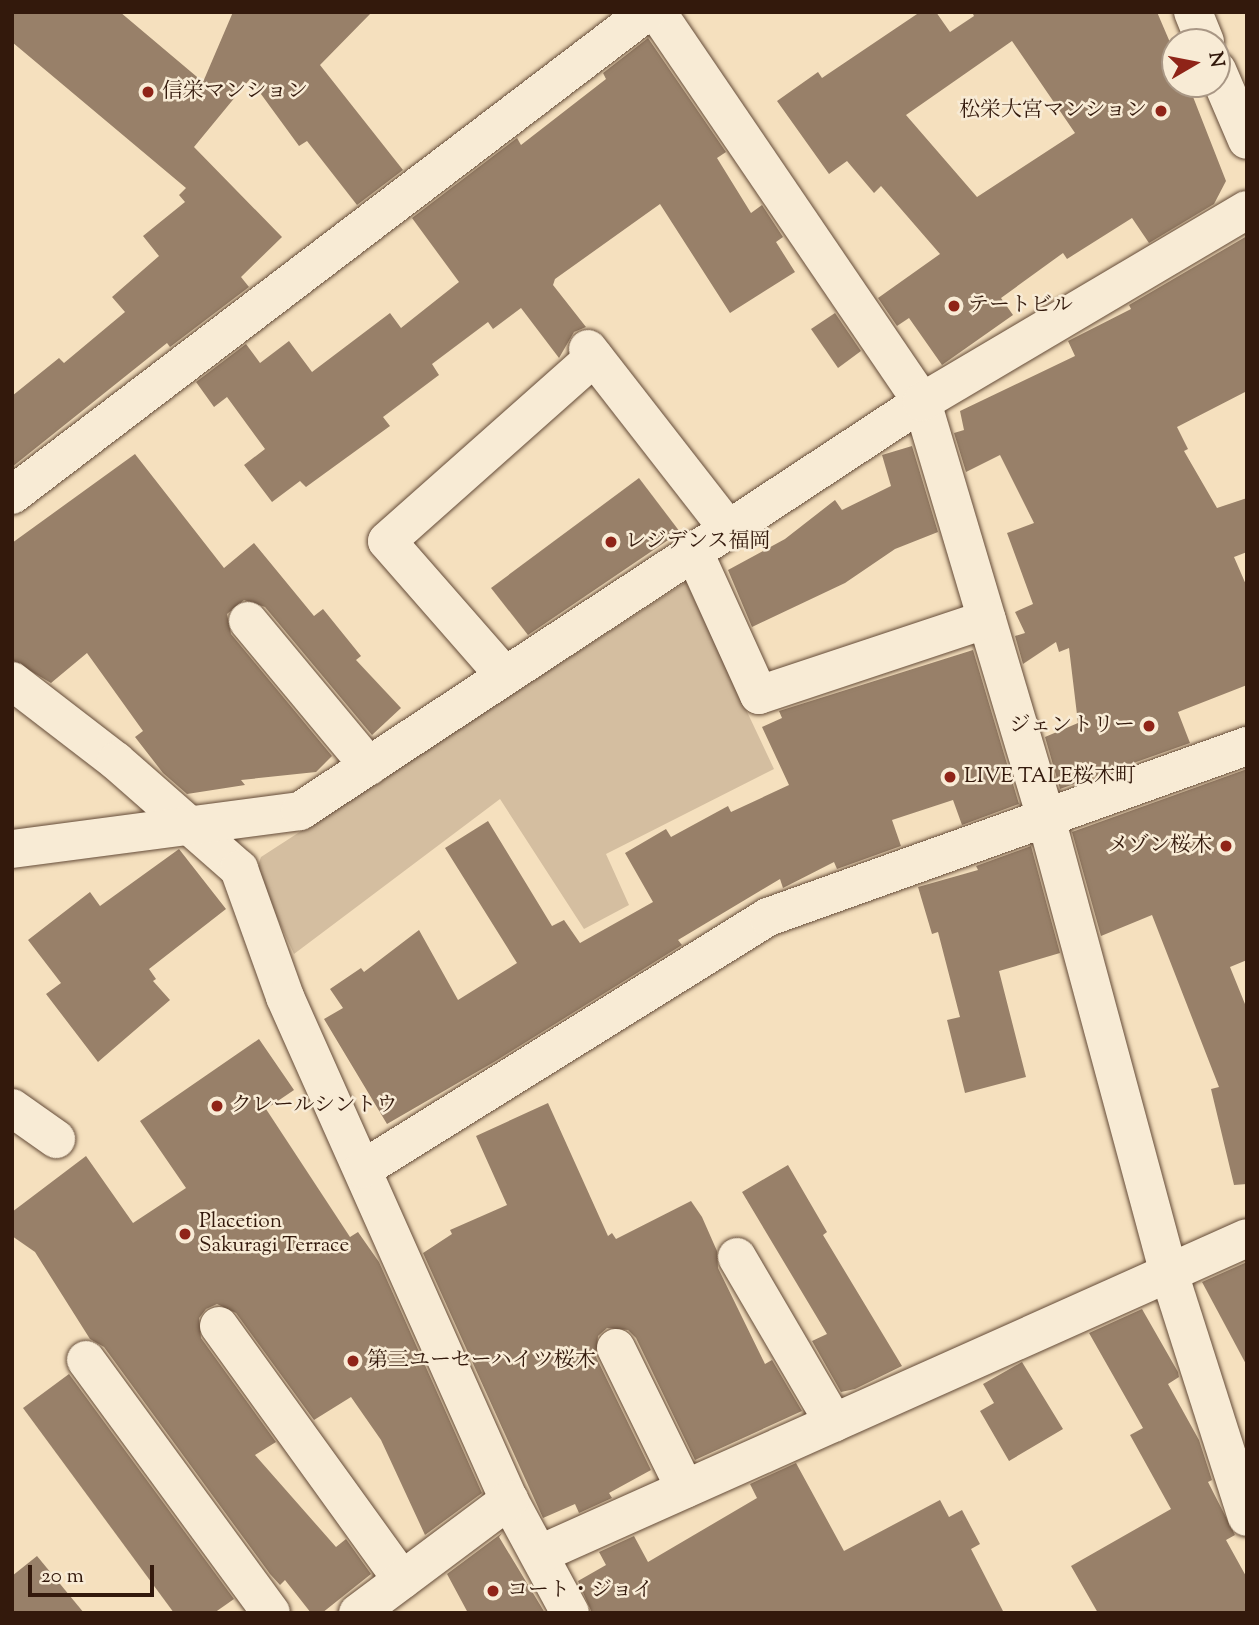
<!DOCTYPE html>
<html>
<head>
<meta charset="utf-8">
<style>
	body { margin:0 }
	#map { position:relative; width:1259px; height:1625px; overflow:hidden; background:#f5e0be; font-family:"Sorts Mill Goudy","Noto Serif JP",serif }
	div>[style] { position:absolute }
	.green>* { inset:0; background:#d4bea0 }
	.building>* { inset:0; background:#988069 }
	.roads { filter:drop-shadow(0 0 2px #644b38) drop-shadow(0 0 2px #644b38) }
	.minor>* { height:38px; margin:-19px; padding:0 19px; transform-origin:19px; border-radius:19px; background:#f8ebd5 }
	.dots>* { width:19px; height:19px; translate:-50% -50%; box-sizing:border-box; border:4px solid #f8ebd5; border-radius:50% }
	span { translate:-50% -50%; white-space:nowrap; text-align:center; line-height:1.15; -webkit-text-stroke:5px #f8ebd5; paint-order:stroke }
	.poi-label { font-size:21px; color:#33190c }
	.left { translate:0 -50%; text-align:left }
	.right { translate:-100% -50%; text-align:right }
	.frame { position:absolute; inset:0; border:14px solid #33190c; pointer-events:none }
	.north { position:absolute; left:1161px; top:28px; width:70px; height:70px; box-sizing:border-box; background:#f8ebd5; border:2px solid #a99785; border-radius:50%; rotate:80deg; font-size:19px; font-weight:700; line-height:28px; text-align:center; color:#33190c }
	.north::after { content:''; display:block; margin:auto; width:24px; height:32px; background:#8f2418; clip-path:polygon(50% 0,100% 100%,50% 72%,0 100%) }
	.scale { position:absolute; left:28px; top:1565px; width:126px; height:32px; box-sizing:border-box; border:4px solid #33190c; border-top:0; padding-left:9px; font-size:21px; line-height:24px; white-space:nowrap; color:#33190c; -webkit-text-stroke:5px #f8ebd5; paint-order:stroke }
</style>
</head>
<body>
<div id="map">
	<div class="green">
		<i style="clip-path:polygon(686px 582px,774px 769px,606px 854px,629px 905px,584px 929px,500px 799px,294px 954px,256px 872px,261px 857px)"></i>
	</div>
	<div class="building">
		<i style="clip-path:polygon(12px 12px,120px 12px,203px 82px,233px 12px,372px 12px,320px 65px,403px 170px,357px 205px,307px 141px,299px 146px,250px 79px,194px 147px,282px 237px,241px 277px,249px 287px,170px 347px,167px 343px,12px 467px,12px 396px,59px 358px,64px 363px,125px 312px,112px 297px,159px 256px,143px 236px,185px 202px,179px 195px,186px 188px,12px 42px)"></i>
		<i style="clip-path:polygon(evenodd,920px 12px,936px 12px,950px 32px,974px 16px,972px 12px,1157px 12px,1175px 54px,1175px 84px,1188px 84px,1226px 181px,1214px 204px,1149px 243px,1132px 218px,1067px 259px,1063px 253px,1001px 298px,1013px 315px,942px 365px,909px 318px,897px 326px,878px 298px,940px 254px,881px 186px,874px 193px,847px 161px,829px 174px,777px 101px,818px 72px,822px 78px,920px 12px,1012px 41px,1075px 133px,977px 197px,906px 115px,1012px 41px)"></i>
		<i style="clip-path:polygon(648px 38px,726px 152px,717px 158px,751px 213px,762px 205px,783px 237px,776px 242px,795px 272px,730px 313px,660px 204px,555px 279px,553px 285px,586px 327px,574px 332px,559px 358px,521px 308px,493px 329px,488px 322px,432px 364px,439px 375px,383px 417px,390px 426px,306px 487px,300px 481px,272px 502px,244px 465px,265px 449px,227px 397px,214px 407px,196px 382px,246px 344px,260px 363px,289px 341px,312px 372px,390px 313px,401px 328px,459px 282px,412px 218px,517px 138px,521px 145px,606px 79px,603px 73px)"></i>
		<i style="clip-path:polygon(1247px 236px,1247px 391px,1177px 427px,1188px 449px,1184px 451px,1217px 508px,1247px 498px,1247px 552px,1234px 557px,1247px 587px,1247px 685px,1178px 712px,1190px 743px,1060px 789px,1045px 737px,1078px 723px,1069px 648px,1059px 652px,1056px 642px,1023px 664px,1015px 636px,1025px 633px,1015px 612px,1033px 604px,1007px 533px,1034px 523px,1000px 455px,966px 472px,954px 433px,964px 430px,960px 411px,1075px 356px,1068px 341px,1131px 309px,1129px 305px)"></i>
		<i style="clip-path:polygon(835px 313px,861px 351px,838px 368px,811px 329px)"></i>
		<i style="clip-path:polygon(912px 446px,938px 532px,895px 549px,845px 583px,752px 627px,728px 570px,785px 539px,835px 500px,842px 510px,891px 486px,882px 455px)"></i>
		<i style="clip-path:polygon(135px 454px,224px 568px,254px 543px,314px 616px,323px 609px,361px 656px,356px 660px,401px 708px,372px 735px,265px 607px,244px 600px,227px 614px,231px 634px,332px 756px,316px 772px,241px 780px,245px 785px,187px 794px,163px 773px,135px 737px,143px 731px,87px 653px,51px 683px,12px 660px,12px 543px)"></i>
		<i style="clip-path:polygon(639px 478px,680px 532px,528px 635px,491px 588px)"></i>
		<i style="clip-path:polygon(973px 650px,1019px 804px,962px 825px,953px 800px,892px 820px,901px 846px,837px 869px,834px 862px,783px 888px,780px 879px,678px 940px,682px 945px,494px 1062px,387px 1124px,324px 1019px,343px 1008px,330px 989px,361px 968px,364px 972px,419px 930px,458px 1000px,517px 963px,445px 848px,488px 821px,552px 926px,564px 920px,580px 943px,653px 902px,625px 853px,666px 829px,671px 837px,728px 806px,731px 812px,789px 785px,762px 727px,782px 718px,779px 711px)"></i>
		<i style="clip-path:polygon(1247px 769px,1247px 960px,1230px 967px,1247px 1009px,1247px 1184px,1234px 1185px,1211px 1089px,1219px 1087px,1152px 915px,1101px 936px,1072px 832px)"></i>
		<i style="clip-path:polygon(1031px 846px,1060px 953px,999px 971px,1026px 1077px,965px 1093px,947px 1020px,960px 1017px,938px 932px,932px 934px,918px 887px,978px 870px,976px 866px)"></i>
		<i style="clip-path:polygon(179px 849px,226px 909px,149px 969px,156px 979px,153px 981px,170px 1000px,98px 1062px,46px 994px,61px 983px,28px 940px,90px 892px,100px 906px)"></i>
		<i style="clip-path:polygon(259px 1039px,294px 1090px,266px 1109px,350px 1237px,358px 1232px,379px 1262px,482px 1493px,425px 1535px,381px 1440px,351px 1397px,314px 1420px,236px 1313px,217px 1304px,206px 1309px,199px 1318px,201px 1338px,276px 1442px,255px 1455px,336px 1547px,346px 1539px,371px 1574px,322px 1613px,311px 1613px,285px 1580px,280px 1585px,270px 1574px,104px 1347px,90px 1339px,35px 1252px,12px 1236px,12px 1212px,86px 1156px,133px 1223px,186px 1188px,140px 1121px)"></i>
		<i style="clip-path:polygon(548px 1103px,608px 1236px,612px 1233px,616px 1239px,691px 1201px,702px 1217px,717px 1251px,718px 1268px,765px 1364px,772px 1360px,802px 1411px,695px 1460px,636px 1338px,628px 1330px,607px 1328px,598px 1336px,596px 1357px,651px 1470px,609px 1493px,612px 1498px,579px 1513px,575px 1504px,543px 1518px,423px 1253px,452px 1234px,450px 1230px,507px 1205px,476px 1136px)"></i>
		<i style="clip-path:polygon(788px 1165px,827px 1232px,823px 1235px,902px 1366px,855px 1389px,841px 1392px,812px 1341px,827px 1334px,742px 1192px)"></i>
		<i style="clip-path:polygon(1247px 1262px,1247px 1366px,1202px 1282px)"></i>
		<i style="clip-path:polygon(1142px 1309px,1178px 1372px,1179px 1377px,1168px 1384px,1199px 1440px,1212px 1480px,1208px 1482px,1235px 1535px,1226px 1540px,1247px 1578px,1247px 1613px,1098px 1613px,1071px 1566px,1171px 1509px,1130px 1435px,1143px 1428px,1089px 1333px)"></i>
		<i style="clip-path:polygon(1022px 1362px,1063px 1429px,1009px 1461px,980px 1411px,994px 1403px,983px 1384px)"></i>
		<i style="clip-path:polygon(69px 1374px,234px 1599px,214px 1613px,174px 1613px,23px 1408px)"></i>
		<i style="clip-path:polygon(796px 1463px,844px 1551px,940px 1500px,949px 1517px,962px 1510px,980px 1544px,971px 1549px,1004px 1613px,592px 1613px,578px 1581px,606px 1565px,599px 1552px,634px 1536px,648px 1562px,757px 1498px,750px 1484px)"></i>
		<i style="clip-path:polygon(502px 1533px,499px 1537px,545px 1613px,468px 1613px,447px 1574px)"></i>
		<i style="clip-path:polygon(37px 1556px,84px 1613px,12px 1613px,12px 1576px)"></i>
	</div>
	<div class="roads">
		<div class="minor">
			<i style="left:657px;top:12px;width:472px;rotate:55.8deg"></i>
			<i style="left:922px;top:402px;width:434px;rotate:73.4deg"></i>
			<i style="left:1046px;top:818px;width:471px;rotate:74.9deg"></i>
			<i style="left:1169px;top:1273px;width:256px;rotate:72.3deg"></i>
			<i style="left:1193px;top:12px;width:32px;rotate:68deg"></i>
			<i style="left:1217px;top:70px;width:76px;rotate:66.8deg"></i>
			<i style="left:588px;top:349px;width:228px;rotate:52.1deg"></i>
			<i style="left:12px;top:495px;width:798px;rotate:-37.26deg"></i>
			<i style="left:694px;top:552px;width:157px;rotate:65.6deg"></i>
			<i style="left:759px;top:695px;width:240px;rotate:-18.4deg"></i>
			<i style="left:248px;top:621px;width:189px;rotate:50.2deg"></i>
			<i style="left:505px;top:676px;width:179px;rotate:-131.2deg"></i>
			<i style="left:387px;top:541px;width:277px;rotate:-41.6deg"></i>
			<i style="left:12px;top:681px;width:131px;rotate:37.6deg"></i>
			<i style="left:116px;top:761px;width:164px;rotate:41.3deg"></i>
			<i style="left:239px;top:869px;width:136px;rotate:70.2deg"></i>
			<i style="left:285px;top:997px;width:551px;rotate:66deg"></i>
			<i style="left:509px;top:1500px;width:128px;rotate:61.6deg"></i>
			<i style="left:12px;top:849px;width:290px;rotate:-7.5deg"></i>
			<i style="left:300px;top:811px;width:744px;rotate:-33.33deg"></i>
			<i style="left:922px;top:402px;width:377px;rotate:-30.6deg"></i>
			<i style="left:12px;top:1108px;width:54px;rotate:35.2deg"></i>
			<i style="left:363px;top:1169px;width:477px;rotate:-31.9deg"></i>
			<i style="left:768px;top:917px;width:509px;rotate:-19.65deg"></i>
			<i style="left:737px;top:1257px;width:192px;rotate:59.7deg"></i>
			<i style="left:219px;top:1326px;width:313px;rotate:54.2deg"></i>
			<i style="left:616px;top:1348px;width:157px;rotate:63.9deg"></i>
			<i style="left:86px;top:1360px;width:313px;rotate:53.8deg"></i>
			<i style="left:540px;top:1554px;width:774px;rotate:-24.08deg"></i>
			<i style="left:358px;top:1613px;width:189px;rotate:-36.8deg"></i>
		</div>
	</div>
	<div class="dots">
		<i style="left:148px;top:92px;background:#8f2418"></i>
		<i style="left:1161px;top:111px;background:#8f2418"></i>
		<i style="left:954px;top:306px;background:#8f2418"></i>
		<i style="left:611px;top:542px;background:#8f2418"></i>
		<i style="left:1149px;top:726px;background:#8f2418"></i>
		<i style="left:950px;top:777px;background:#8f2418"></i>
		<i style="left:1226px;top:846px;background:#8f2418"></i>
		<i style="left:217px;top:1106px;background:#8f2418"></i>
		<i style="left:185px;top:1234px;background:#8f2418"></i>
		<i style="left:353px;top:1361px;background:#8f2418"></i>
		<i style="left:493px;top:1591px;background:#8f2418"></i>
	</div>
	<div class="poi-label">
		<span class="left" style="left:162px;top:92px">信栄マンション</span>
		<span class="right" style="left:1147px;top:111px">松栄大宮マンション</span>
		<span class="left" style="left:968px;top:306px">テートビル</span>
		<span class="left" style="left:625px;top:542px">レジデンス福岡</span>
		<span class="right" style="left:1135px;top:726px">ジェントリー</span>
		<span class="left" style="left:964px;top:777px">LIVE TALE桜木町</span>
		<span class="right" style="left:1212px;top:846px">メゾン桜木</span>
		<span class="left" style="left:231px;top:1106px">クレールシントウ</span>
		<span class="left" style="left:199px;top:1234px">Placetion<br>Sakuragi Terrace</span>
		<span class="left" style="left:367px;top:1361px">第三ユーセーハイツ桜木</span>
		<span class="left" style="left:507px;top:1591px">コート・ジョイ</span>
	</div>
	<div class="frame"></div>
	<div class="north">N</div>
	<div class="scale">20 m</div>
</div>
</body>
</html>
